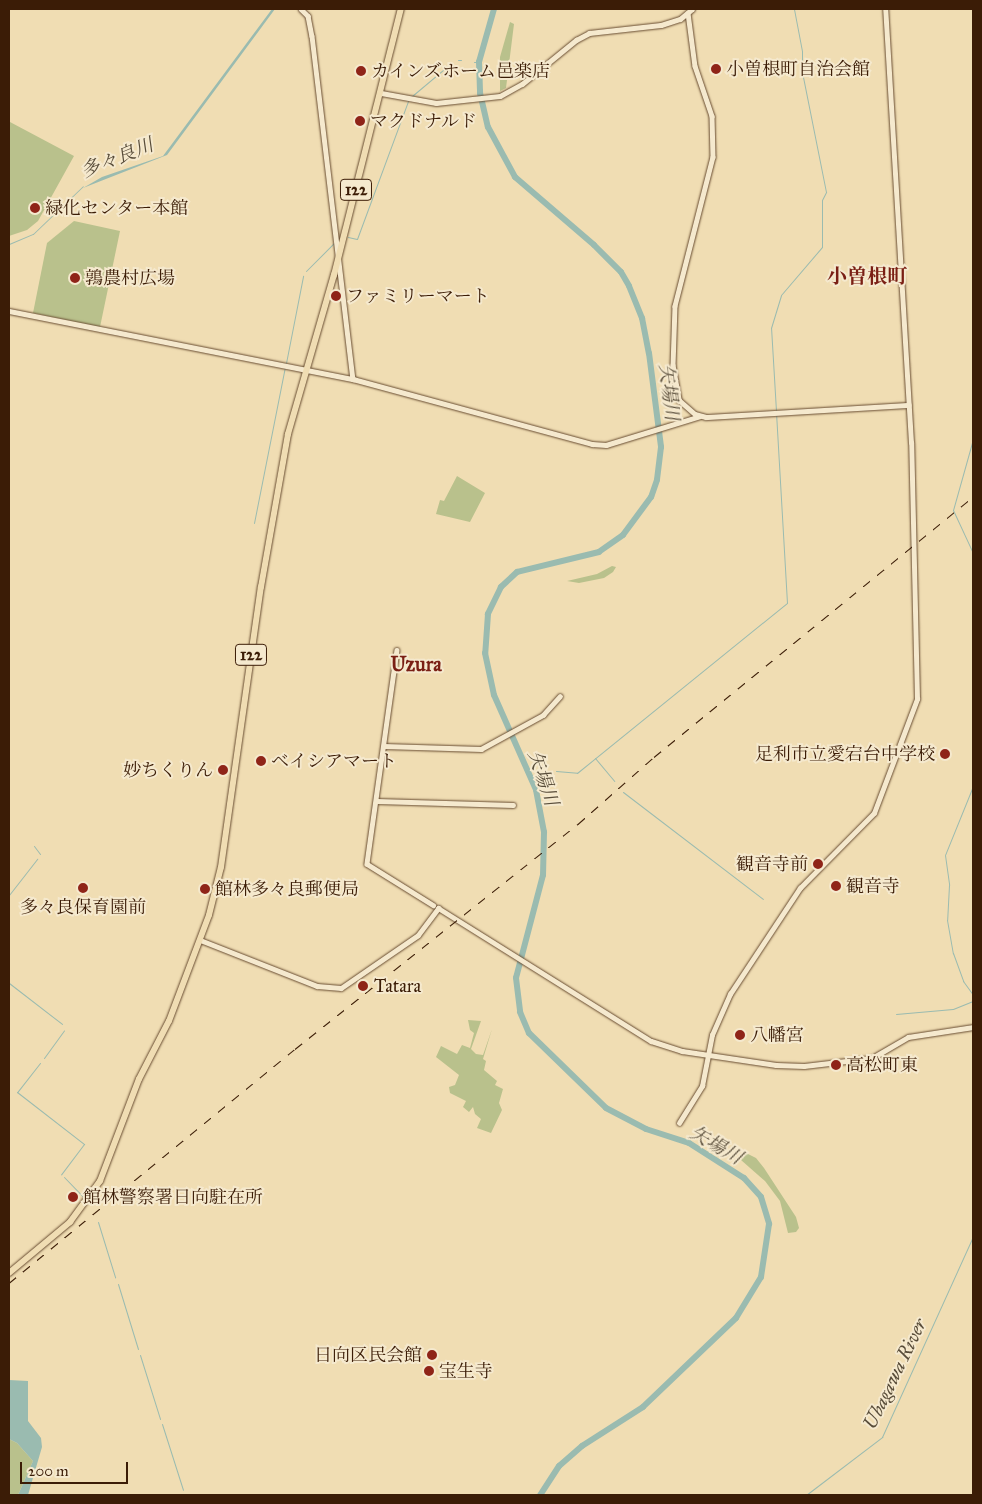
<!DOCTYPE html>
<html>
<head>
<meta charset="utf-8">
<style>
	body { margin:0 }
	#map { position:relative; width:982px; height:1504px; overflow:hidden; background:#f0ddb3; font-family:"IM FELL Great Primer","Noto Serif JP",serif }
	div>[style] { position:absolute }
	.green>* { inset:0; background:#b9c18c }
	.water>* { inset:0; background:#9abbb0 }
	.stream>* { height:1px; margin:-0.5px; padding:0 0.5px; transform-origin:0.5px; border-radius:0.5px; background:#9abbb0 }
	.river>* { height:6px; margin:-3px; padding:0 3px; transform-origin:3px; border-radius:3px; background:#9abbb0 }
	.roads { filter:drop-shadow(0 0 1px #684c31) drop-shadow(0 0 1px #684c31) }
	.tertiary>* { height:4.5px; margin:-2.25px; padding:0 2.25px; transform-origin:2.25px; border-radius:2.25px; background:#f5e9ce }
	.secondary>* { height:5px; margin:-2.5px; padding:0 2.5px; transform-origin:2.5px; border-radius:2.5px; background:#f5e9ce }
	.trunk>* { height:6px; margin:-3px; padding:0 3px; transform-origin:3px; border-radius:3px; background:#f0ddb3 }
	.rail>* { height:1px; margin-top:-0.5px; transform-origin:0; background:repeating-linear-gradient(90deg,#3b1c06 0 9px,transparent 0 18px) }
	.dots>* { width:14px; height:14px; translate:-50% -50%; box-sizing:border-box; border:2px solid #f5e9ce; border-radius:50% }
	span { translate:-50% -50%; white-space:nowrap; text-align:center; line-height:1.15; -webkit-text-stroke:4px #f5e9ce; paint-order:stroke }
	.shield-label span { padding:1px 4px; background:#f5e9ce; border:1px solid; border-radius:4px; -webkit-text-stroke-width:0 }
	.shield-label { font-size:16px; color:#3b1c06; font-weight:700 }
	.poi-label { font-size:18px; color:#3b1c06 }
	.left { translate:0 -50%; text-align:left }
	.right { translate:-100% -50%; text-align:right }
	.water-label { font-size:19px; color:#584c39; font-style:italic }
	.quarter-label { font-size:20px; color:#7a1f14; font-weight:700 }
	.frame { position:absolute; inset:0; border:10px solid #3b1c06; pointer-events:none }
	.scale { position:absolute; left:20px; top:1462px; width:108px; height:22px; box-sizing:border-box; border:2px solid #3b1c06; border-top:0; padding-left:6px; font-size:15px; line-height:18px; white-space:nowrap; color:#3b1c06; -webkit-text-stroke:4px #f5e9ce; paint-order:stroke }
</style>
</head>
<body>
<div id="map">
	<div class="green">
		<i style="clip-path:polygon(510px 22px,514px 24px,506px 88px,500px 91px,500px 57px)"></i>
		<i style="clip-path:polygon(9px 117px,10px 122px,74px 156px,38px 221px,27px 230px,9px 236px)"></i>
		<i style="clip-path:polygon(74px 221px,120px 231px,100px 327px,33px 313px,47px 243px)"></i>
		<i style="clip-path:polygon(457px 476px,485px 493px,470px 522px,436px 514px,440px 500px,444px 501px)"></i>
		<i style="clip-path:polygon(612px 566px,616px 567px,613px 572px,604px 578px,579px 583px,567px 581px,597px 574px)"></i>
		<i style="clip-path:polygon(468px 1020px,481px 1021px,471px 1049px,476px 1054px,483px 1055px,492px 1029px,483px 1059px,486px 1061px,484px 1070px,497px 1081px,495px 1085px,503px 1089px,499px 1103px,502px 1110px,491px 1133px,477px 1128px,481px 1119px,475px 1114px,473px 1107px,469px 1112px,463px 1107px,466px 1101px,450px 1093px,449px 1087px,455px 1085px,459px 1075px,436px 1057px,441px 1046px,457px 1054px,462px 1045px,470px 1048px,474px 1033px,470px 1030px)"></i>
		<i style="clip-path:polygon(746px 1153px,756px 1158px,764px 1168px,796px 1217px,799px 1228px,796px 1232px,788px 1233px,780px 1201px,765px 1181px,741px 1160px)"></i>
		<i style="clip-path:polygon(9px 1439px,17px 1443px,33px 1461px,18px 1495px,9px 1495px)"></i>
	</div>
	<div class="water">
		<i style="clip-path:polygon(272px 9px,275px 9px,167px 155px,83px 188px,102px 177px,163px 156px)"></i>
		<i style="clip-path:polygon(9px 1380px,28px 1381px,28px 1421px,41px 1438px,42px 1447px,28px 1495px,18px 1495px,33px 1461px,17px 1443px,9px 1439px)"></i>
	</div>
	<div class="stream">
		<i style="left:458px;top:60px;width:3px"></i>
		<i style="left:474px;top:62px;width:5px"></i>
		<i style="left:412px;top:96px;width:48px;rotate:-40deg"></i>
		<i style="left:348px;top:237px;width:9px;rotate:13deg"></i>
		<i style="left:357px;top:239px;width:147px;rotate:-69.7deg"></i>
		<i style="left:9px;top:244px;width:26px;rotate:-23deg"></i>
		<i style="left:33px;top:234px;width:69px;rotate:-43.8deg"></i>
		<i style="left:306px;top:271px;width:40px;rotate:-45deg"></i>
		<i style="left:286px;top:363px;width:89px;rotate:-78.9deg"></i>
		<i style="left:776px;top:411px;width:83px;rotate:-93.4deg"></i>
		<i style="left:771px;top:328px;width:34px;rotate:-73deg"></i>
		<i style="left:781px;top:295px;width:63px;rotate:-49.5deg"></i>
		<i style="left:822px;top:247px;width:47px;rotate:-90deg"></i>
		<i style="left:822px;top:200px;width:9px;rotate:-63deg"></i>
		<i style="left:826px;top:192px;width:122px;rotate:-101.3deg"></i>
		<i style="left:802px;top:72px;width:21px;rotate:-90deg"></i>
		<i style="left:802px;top:51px;width:43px;rotate:-100.8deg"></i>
		<i style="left:973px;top:439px;width:74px;rotate:105.7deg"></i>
		<i style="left:953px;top:510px;width:47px;rotate:65.1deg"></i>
		<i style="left:254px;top:523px;width:159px;rotate:-78.8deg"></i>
		<i style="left:595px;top:758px;width:30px;rotate:50deg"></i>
		<i style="left:556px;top:771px;width:21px;rotate:5deg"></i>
		<i style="left:577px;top:773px;width:270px;rotate:-39deg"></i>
		<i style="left:787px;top:603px;width:188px;rotate:-93.3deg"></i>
		<i style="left:534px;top:785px;width:15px;rotate:-42deg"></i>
		<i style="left:973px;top:786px;width:74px;rotate:112.1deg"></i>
		<i style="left:945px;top:855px;width:30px;rotate:82deg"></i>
		<i style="left:949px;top:885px;width:35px;rotate:93deg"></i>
		<i style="left:947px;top:920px;width:34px;rotate:80deg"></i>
		<i style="left:953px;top:953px;width:30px;rotate:70deg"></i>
		<i style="left:963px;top:981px;width:17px;rotate:54deg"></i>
		<i style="left:623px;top:792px;width:176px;rotate:37.4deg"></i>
		<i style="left:34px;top:846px;width:10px;rotate:53deg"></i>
		<i style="left:9px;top:895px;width:46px;rotate:-52.1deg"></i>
		<i style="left:9px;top:983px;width:67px;rotate:37.7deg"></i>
		<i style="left:896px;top:1014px;width:57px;rotate:-5deg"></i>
		<i style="left:953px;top:1009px;width:22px;rotate:-22deg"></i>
		<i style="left:44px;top:1058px;width:34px;rotate:-54deg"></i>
		<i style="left:40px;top:1063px;width:37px;rotate:128deg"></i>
		<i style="left:17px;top:1092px;width:85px;rotate:37.8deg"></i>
		<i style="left:84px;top:1144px;width:38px;rotate:127deg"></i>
		<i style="left:64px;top:1177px;width:29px;rotate:46deg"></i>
		<i style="left:98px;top:1222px;width:58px;rotate:72.8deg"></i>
		<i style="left:118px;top:1284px;width:68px;rotate:72.9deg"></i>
		<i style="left:140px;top:1355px;width:67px;rotate:72.6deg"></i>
		<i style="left:162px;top:1424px;width:69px;rotate:72.3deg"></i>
		<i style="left:185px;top:1494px;width:1px;rotate:90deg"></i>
		<i style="left:806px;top:1495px;width:96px;rotate:-37.3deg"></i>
		<i style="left:882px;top:1437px;width:221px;rotate:-65.6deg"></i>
	</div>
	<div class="river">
		<i style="left:494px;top:9px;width:55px;rotate:105.8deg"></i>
		<i style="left:479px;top:62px;width:31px;rotate:88deg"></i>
		<i style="left:480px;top:93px;width:35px;rotate:77deg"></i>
		<i style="left:488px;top:127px;width:57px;rotate:61.6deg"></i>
		<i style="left:515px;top:177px;width:104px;rotate:40.7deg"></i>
		<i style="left:594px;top:245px;width:38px;rotate:45deg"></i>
		<i style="left:621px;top:272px;width:16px;rotate:60deg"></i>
		<i style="left:629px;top:286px;width:35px;rotate:68deg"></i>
		<i style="left:642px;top:318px;width:36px;rotate:79deg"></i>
		<i style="left:649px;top:353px;width:95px;rotate:82.7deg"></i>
		<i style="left:661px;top:447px;width:33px;rotate:97deg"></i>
		<i style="left:657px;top:480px;width:18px;rotate:109deg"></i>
		<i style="left:651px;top:497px;width:47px;rotate:126.4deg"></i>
		<i style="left:623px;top:535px;width:29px;rotate:145deg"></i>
		<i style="left:599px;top:552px;width:84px;rotate:166.3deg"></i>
		<i style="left:517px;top:572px;width:22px;rotate:137deg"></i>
		<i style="left:501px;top:587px;width:30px;rotate:116deg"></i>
		<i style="left:488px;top:614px;width:39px;rotate:94deg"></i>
		<i style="left:485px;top:653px;width:43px;rotate:77.9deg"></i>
		<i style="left:494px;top:695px;width:104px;rotate:66.1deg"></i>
		<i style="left:536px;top:790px;width:43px;rotate:79.2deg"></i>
		<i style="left:544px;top:832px;width:43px;rotate:91.3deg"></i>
		<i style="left:543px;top:875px;width:106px;rotate:104.7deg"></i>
		<i style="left:516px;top:978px;width:34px;rotate:83deg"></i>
		<i style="left:520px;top:1012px;width:23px;rotate:67deg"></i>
		<i style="left:529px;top:1033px;width:107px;rotate:44.2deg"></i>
		<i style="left:606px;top:1108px;width:45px;rotate:27.7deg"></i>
		<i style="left:646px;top:1129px;width:45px;rotate:18deg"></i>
		<i style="left:689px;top:1143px;width:65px;rotate:32.5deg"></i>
		<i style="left:744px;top:1178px;width:25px;rotate:48deg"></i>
		<i style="left:761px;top:1197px;width:28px;rotate:73deg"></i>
		<i style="left:769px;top:1224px;width:54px;rotate:98.6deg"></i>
		<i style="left:761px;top:1277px;width:48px;rotate:121.4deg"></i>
		<i style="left:736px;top:1318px;width:129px;rotate:136.3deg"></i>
		<i style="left:643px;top:1407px;width:72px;rotate:147.4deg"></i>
		<i style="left:582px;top:1446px;width:30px;rotate:139deg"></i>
		<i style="left:559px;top:1466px;width:35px;rotate:123deg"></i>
	</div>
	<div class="roads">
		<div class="tertiary">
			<i style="left:301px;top:9px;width:10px;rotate:45deg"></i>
			<i style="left:308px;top:16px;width:20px;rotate:79deg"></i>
			<i style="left:312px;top:36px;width:345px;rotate:83.2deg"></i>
			<i style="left:688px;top:13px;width:53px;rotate:82.5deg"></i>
			<i style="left:695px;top:66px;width:53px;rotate:71.2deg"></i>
			<i style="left:712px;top:116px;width:41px;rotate:88.6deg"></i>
			<i style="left:713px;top:157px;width:154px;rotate:104.3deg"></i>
			<i style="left:675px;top:306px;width:59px;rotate:91.9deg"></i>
			<i style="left:673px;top:365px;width:36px;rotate:80deg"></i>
			<i style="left:679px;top:400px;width:21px;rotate:41deg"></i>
			<i style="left:695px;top:414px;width:11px;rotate:15deg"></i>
			<i style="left:706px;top:417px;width:203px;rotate:-3.4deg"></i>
			<i style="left:9px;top:311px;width:351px;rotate:11.2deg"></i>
			<i style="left:353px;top:379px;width:248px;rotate:15.2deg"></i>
			<i style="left:592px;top:444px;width:14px;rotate:4deg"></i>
			<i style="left:606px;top:445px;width:98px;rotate:-17.1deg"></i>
			<i style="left:397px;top:650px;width:216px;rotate:98deg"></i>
			<i style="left:367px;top:864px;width:78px;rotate:31.8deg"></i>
			<i style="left:384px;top:746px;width:97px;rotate:1.8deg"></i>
			<i style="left:481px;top:749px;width:71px;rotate:-28.7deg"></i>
			<i style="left:543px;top:715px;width:25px;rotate:-48deg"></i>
			<i style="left:377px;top:801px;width:136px;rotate:1.7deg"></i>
			<i style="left:679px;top:1123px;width:44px;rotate:-58.1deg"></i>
			<i style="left:702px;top:1086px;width:52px;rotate:-78.9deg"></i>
			<i style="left:712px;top:1035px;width:45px;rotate:-66.3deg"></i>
			<i style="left:730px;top:994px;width:127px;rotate:-56.6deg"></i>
			<i style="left:800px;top:888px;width:105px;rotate:-45.4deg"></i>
			<i style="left:874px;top:813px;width:122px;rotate:-69.3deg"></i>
			<i style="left:917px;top:699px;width:256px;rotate:-91.3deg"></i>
			<i style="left:911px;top:443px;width:435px;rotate:-93.4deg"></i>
		</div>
		<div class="secondary">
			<i style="left:381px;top:93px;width:56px;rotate:10.3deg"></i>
			<i style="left:436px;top:103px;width:64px;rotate:-6.2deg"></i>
			<i style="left:500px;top:96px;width:25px;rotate:-29deg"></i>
			<i style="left:522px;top:84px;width:70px;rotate:-39.2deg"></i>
			<i style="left:576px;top:40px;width:15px;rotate:-28deg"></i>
			<i style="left:589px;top:33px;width:72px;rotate:-6.3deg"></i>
			<i style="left:661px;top:25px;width:20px;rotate:-18deg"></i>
			<i style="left:680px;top:19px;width:16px;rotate:-40deg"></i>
			<i style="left:200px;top:940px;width:126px;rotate:21.5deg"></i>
			<i style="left:317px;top:986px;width:24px;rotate:5deg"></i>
			<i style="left:341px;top:988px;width:93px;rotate:-34.5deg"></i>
			<i style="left:418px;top:935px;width:34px;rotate:-53deg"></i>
			<i style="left:438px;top:908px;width:251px;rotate:32deg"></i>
			<i style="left:651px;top:1041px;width:33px;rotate:18deg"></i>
			<i style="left:682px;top:1051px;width:95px;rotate:8.5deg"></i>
			<i style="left:776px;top:1065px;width:28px;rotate:2deg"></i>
			<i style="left:804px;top:1066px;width:68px;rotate:-6.7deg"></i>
			<i style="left:872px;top:1058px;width:42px;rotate:-30.3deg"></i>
			<i style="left:908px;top:1037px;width:66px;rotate:-8.7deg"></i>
		</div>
		<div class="trunk">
			<i style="left:9px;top:1273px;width:80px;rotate:-39.9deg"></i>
			<i style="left:70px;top:1222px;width:51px;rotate:-53.8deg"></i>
			<i style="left:100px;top:1181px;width:109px;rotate:-69.1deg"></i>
			<i style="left:139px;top:1079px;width:65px;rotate:-62.7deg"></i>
			<i style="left:169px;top:1021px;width:113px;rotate:-69.3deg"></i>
			<i style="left:209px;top:915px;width:49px;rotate:-76deg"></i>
			<i style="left:221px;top:867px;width:283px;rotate:-81.9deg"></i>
			<i style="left:261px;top:587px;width:155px;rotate:-80deg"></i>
			<i style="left:288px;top:434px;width:166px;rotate:-73.9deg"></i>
			<i style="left:334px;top:275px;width:274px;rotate:-75.9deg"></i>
		</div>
	</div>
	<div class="rail">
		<i style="left:9px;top:1283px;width:370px;rotate:-39.3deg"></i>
		<i style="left:295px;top:1049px;width:362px;rotate:-38.5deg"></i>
		<i style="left:578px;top:824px;width:101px;rotate:-41.4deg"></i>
		<i style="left:654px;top:757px;width:412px;rotate:-39.2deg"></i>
	</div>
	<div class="dots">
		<i style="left:716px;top:69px;background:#8f2418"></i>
		<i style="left:361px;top:71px;background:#8f2418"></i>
		<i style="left:360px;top:121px;background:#8f2418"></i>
		<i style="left:35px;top:208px;background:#8f2418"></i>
		<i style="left:75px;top:278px;background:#8f2418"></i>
		<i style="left:336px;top:296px;background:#8f2418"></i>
		<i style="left:945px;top:754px;background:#8f2418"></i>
		<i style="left:261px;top:761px;background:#8f2418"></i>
		<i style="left:223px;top:770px;background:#8f2418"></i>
		<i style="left:818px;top:864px;background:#8f2418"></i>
		<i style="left:836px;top:886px;background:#8f2418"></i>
		<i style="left:83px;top:888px;background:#8f2418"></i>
		<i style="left:205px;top:889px;background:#8f2418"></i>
		<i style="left:363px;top:986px;background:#8f2418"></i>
		<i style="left:740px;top:1035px;background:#8f2418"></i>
		<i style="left:836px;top:1065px;background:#8f2418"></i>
		<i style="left:73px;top:1197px;background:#8f2418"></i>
		<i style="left:432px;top:1355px;background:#8f2418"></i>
		<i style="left:429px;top:1371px;background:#8f2418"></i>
	</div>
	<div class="shield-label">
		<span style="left:356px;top:190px">122</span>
		<span style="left:251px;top:655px">122</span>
	</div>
	<div class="poi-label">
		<span class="left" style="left:726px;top:69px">小曽根町自治会館</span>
		<span class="left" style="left:371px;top:71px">カインズホーム邑楽店</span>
		<span class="left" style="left:370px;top:121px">マクドナルド</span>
		<span class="left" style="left:45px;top:208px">緑化センター本館</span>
		<span class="left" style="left:85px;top:278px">鶉農村広場</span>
		<span class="left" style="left:346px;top:296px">ファミリーマート</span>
		<span class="right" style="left:935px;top:754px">足利市立愛宕台中学校</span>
		<span class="left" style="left:271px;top:761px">ベイシアマート</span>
		<span class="right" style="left:213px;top:770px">妙ちくりん</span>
		<span class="right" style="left:808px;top:864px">観音寺前</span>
		<span class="left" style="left:846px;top:886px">観音寺</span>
		<span class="left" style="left:215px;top:889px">館林多々良郵便局</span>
		<span style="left:83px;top:907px">多々良保育園前</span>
		<span class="left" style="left:374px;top:986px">Tatara</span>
		<span class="left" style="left:750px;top:1035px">八幡宮</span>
		<span class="left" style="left:846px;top:1065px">高松町東</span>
		<span class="left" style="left:83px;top:1197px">館林警察署日向駐在所</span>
		<span class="right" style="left:422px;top:1355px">日向区民会館</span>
		<span class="left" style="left:439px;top:1371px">宝生寺</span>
	</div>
	<div class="water-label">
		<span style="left:117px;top:158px;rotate:-22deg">多々良川</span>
		<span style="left:669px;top:392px;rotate:83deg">矢場川</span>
		<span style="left:543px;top:778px;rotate:71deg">矢場川</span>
		<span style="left:716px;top:1145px;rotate:30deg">矢場川</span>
		<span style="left:895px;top:1374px;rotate:-64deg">Ubagawa River</span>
	</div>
	<div class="quarter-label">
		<span style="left:867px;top:276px">小曽根町</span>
		<span style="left:416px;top:664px">Uzura</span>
	</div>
	<div class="frame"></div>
	<div class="scale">200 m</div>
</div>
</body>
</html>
